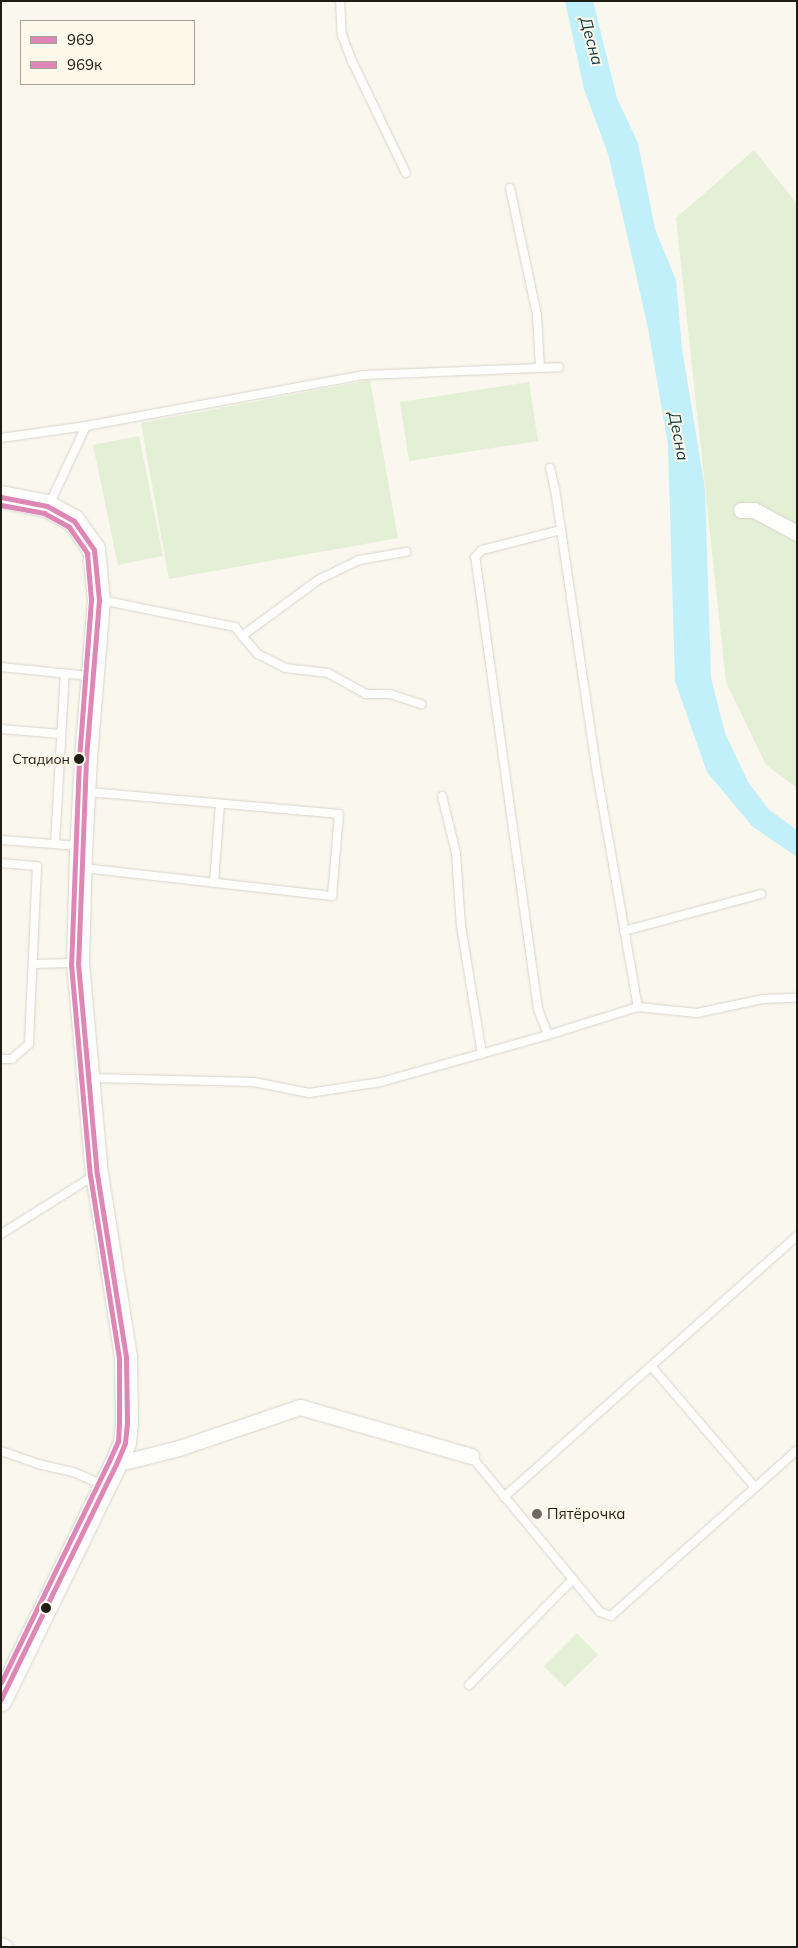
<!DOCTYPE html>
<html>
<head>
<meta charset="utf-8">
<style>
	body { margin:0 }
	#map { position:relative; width:798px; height:1948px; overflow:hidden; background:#faf7ee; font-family:Mulish,sans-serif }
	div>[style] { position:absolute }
	.green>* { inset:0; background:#e3f0d5 }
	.water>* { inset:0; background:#c1effa }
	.roads { filter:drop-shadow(0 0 1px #d7d4cc) drop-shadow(0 0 1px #d7d4cc) }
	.lane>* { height:8px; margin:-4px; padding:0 4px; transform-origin:4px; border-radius:4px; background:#fefefc }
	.street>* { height:15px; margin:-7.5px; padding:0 7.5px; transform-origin:7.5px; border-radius:7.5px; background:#fefefc }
	.secondary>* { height:22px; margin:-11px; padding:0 11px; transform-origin:11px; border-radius:11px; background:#fefefc }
	.bus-1>* { height:5px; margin:-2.5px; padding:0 2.5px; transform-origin:2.5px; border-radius:2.5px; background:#de87b6 }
	.bus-2>* { height:5px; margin:-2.5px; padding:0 2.5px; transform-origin:2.5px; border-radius:2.5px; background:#de87b6 }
	.dots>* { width:14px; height:14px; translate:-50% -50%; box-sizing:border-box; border:2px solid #fef9ea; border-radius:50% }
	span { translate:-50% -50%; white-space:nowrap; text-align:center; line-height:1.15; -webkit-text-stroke:4px #fef9ea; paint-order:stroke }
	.bus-label { font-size:14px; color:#201d17 }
	.right { translate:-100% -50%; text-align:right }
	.poi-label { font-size:15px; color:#201d17 }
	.left { translate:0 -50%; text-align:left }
	.water-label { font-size:16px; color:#0b353f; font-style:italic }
	.frame { position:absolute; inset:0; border:2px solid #201d17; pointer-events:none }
	.legend { position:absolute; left:20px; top:20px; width:175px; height:65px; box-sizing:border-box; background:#fef9ea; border:1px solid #a5a196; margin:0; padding:6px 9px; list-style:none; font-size:15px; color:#201d17 }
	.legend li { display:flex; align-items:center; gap:10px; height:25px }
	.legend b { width:25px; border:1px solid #a5a196 }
</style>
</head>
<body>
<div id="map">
	<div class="green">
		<i style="clip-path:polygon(754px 150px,797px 204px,797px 788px,766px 765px,726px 682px,676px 218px)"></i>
		<i style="clip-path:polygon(370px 380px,398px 538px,169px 579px,141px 423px)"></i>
		<i style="clip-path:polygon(529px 382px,538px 441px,409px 461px,400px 402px)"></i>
		<i style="clip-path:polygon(139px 436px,163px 556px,118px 565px,93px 445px)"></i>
		<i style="clip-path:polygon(577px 1633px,598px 1655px,565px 1687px,544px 1666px)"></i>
	</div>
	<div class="water">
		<i style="clip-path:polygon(565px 1px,593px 1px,617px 98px,638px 143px,655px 229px,676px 280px,682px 349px,705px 489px,711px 678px,725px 733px,748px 782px,768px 809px,797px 830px,797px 857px,752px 826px,707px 772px,675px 681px,668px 445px,648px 328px,626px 230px,608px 154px,584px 89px)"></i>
	</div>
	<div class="roads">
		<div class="lane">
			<i style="left:340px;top:1px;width:34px;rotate:87deg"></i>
			<i style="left:342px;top:35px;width:30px;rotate:69deg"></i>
			<i style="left:353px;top:63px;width:122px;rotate:64.3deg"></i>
			<i style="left:510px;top:188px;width:130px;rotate:78deg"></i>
			<i style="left:537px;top:315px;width:53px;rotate:86.8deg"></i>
			<i style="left:1px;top:438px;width:86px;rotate:-8deg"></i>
			<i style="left:550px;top:468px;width:22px;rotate:77deg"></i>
			<i style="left:555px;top:489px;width:287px;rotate:81.6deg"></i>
			<i style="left:597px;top:773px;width:238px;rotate:80.1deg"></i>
			<i style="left:49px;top:505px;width:87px;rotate:-64.9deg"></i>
			<i style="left:86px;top:426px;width:282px;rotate:-10.4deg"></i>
			<i style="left:363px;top:375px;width:196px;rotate:-2.3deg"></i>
			<i style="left:101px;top:600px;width:137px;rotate:11.4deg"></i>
			<i style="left:235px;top:627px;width:35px;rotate:50deg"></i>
			<i style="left:258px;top:654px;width:30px;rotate:27deg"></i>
			<i style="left:285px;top:668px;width:43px;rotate:6.6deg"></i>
			<i style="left:328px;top:673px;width:43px;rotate:28.9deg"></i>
			<i style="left:366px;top:694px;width:24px"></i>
			<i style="left:390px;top:694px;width:33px;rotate:18deg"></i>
			<i style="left:242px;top:636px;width:94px;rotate:-36.4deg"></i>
			<i style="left:318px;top:580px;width:46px;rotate:-26deg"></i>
			<i style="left:359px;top:560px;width:48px;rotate:-9.7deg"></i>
			<i style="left:1px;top:667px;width:89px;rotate:5.8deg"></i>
			<i style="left:1px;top:729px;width:60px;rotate:4.8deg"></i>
			<i style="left:442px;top:796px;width:59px;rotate:76.2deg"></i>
			<i style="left:456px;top:853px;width:73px;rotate:86.1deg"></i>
			<i style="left:461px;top:926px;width:130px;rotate:80.7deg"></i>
			<i style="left:1px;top:840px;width:78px;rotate:4.4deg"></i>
			<i style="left:55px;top:844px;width:171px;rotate:-86.7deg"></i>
			<i style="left:1px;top:863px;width:36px;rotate:5deg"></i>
			<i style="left:37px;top:866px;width:178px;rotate:92.6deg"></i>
			<i style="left:29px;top:1044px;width:23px;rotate:139deg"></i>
			<i style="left:12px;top:1059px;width:11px;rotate:180deg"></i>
			<i style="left:83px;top:868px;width:251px;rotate:6.4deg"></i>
			<i style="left:332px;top:896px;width:82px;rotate:-85.1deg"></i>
			<i style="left:339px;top:814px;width:253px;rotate:-175deg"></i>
			<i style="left:214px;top:883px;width:79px;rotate:-85.7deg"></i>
			<i style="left:624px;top:931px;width:142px;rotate:-15.1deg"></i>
			<i style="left:33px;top:964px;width:43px;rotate:-1.3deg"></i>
			<i style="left:548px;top:1035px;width:28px;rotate:-111deg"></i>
			<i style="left:538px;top:1009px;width:456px;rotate:-97.9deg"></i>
			<i style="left:475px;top:557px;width:10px;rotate:-45deg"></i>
			<i style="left:482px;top:550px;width:81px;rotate:-14.2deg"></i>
			<i style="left:91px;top:1078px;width:163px;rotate:1.4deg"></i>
			<i style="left:254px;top:1082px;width:56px;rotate:11.3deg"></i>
			<i style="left:309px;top:1093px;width:73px;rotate:-8.7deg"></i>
			<i style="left:381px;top:1082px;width:173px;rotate:-15.7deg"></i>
			<i style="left:548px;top:1035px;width:94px;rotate:-17.3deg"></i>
			<i style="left:638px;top:1007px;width:59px;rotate:5.8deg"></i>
			<i style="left:697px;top:1013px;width:67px;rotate:-12deg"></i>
			<i style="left:763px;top:999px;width:34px;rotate:-2deg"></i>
			<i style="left:1px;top:1234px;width:111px;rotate:-32.1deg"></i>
			<i style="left:651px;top:1366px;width:158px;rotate:49.4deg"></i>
			<i style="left:1px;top:1451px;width:39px;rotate:19deg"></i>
			<i style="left:38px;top:1464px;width:36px;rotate:13deg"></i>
			<i style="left:73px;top:1472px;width:34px;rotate:23deg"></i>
			<i style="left:471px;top:1456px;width:202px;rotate:50.4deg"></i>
			<i style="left:600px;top:1612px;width:12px;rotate:20deg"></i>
			<i style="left:611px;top:1616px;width:249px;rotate:-41.7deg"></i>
			<i style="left:504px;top:1497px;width:392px;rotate:-41.7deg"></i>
			<i style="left:469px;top:1685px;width:148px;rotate:-45.5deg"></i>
		</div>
		<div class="street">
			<i style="left:741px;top:510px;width:13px"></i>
			<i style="left:754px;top:510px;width:49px;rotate:28.1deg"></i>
			<i style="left:116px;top:1464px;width:65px;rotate:-14.3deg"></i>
			<i style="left:179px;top:1448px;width:128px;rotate:-18.7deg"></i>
			<i style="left:300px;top:1407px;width:178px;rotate:16deg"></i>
			<i style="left:1px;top:1945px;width:4px;rotate:27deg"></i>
		</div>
		<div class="secondary">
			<i style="left:1px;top:497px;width:47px;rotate:11.1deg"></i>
			<i style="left:47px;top:506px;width:31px;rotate:29deg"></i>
			<i style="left:74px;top:521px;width:35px;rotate:55deg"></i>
			<i style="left:94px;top:550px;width:50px;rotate:84.3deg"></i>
			<i style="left:99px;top:600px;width:160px;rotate:94.7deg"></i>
			<i style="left:86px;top:759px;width:92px;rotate:93.1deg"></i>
			<i style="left:81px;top:851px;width:112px;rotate:91.5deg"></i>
			<i style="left:78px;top:963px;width:212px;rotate:84.9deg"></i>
			<i style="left:97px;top:1174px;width:186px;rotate:81deg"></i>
			<i style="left:126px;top:1358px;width:65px;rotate:89.1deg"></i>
			<i style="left:127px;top:1423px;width:20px;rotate:96deg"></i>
			<i style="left:125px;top:1443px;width:23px;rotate:113deg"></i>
			<i style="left:116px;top:1464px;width:263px;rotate:116deg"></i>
		</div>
	</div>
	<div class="bus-1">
		<i style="left:1px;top:497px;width:47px;rotate:11.1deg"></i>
		<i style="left:47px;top:506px;width:31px;rotate:29deg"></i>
		<i style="left:74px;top:521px;width:35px;rotate:55deg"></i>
		<i style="left:94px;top:550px;width:50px;rotate:84.3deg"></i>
		<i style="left:99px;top:600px;width:160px;rotate:94.7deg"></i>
		<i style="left:86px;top:759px;width:204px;rotate:92.2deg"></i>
		<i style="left:78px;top:963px;width:212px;rotate:84.9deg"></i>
		<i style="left:97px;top:1174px;width:186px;rotate:81deg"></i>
		<i style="left:126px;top:1358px;width:65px;rotate:89.1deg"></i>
		<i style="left:127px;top:1423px;width:20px;rotate:96deg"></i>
		<i style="left:125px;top:1443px;width:23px;rotate:113deg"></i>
		<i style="left:116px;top:1464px;width:262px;rotate:116.1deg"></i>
	</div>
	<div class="bus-2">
		<i style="left:1px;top:505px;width:44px;rotate:10.5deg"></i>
		<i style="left:44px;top:513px;width:29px;rotate:29deg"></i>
		<i style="left:69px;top:527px;width:32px;rotate:55deg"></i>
		<i style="left:87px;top:553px;width:47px;rotate:85.1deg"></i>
		<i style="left:91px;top:600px;width:159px;rotate:94.3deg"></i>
		<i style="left:79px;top:759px;width:205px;rotate:92.2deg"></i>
		<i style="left:71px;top:964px;width:212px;rotate:84.9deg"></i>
		<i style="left:90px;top:1175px;width:186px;rotate:81deg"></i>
		<i style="left:119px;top:1359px;width:64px;rotate:90deg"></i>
		<i style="left:119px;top:1423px;width:18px;rotate:93deg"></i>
		<i style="left:118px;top:1441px;width:22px;rotate:114deg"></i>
		<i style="left:109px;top:1461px;width:246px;rotate:116deg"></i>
	</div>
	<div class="dots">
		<i style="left:79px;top:759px;background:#201d17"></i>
		<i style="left:537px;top:1514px;background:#6c6962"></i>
		<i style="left:46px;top:1608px;background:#201d17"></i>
	</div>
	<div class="bus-label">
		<span class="right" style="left:70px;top:759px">Стадион</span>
	</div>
	<div class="poi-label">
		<span class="left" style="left:547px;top:1514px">Пятёрочка</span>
	</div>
	<div class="water-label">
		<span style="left:592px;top:41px;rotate:75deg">Десна</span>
		<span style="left:679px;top:436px;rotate:79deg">Десна</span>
	</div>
	<div class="frame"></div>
	<ul class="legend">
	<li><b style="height:6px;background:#de87b6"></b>969</li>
	<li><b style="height:6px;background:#de87b6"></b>969к</li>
	</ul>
</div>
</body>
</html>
